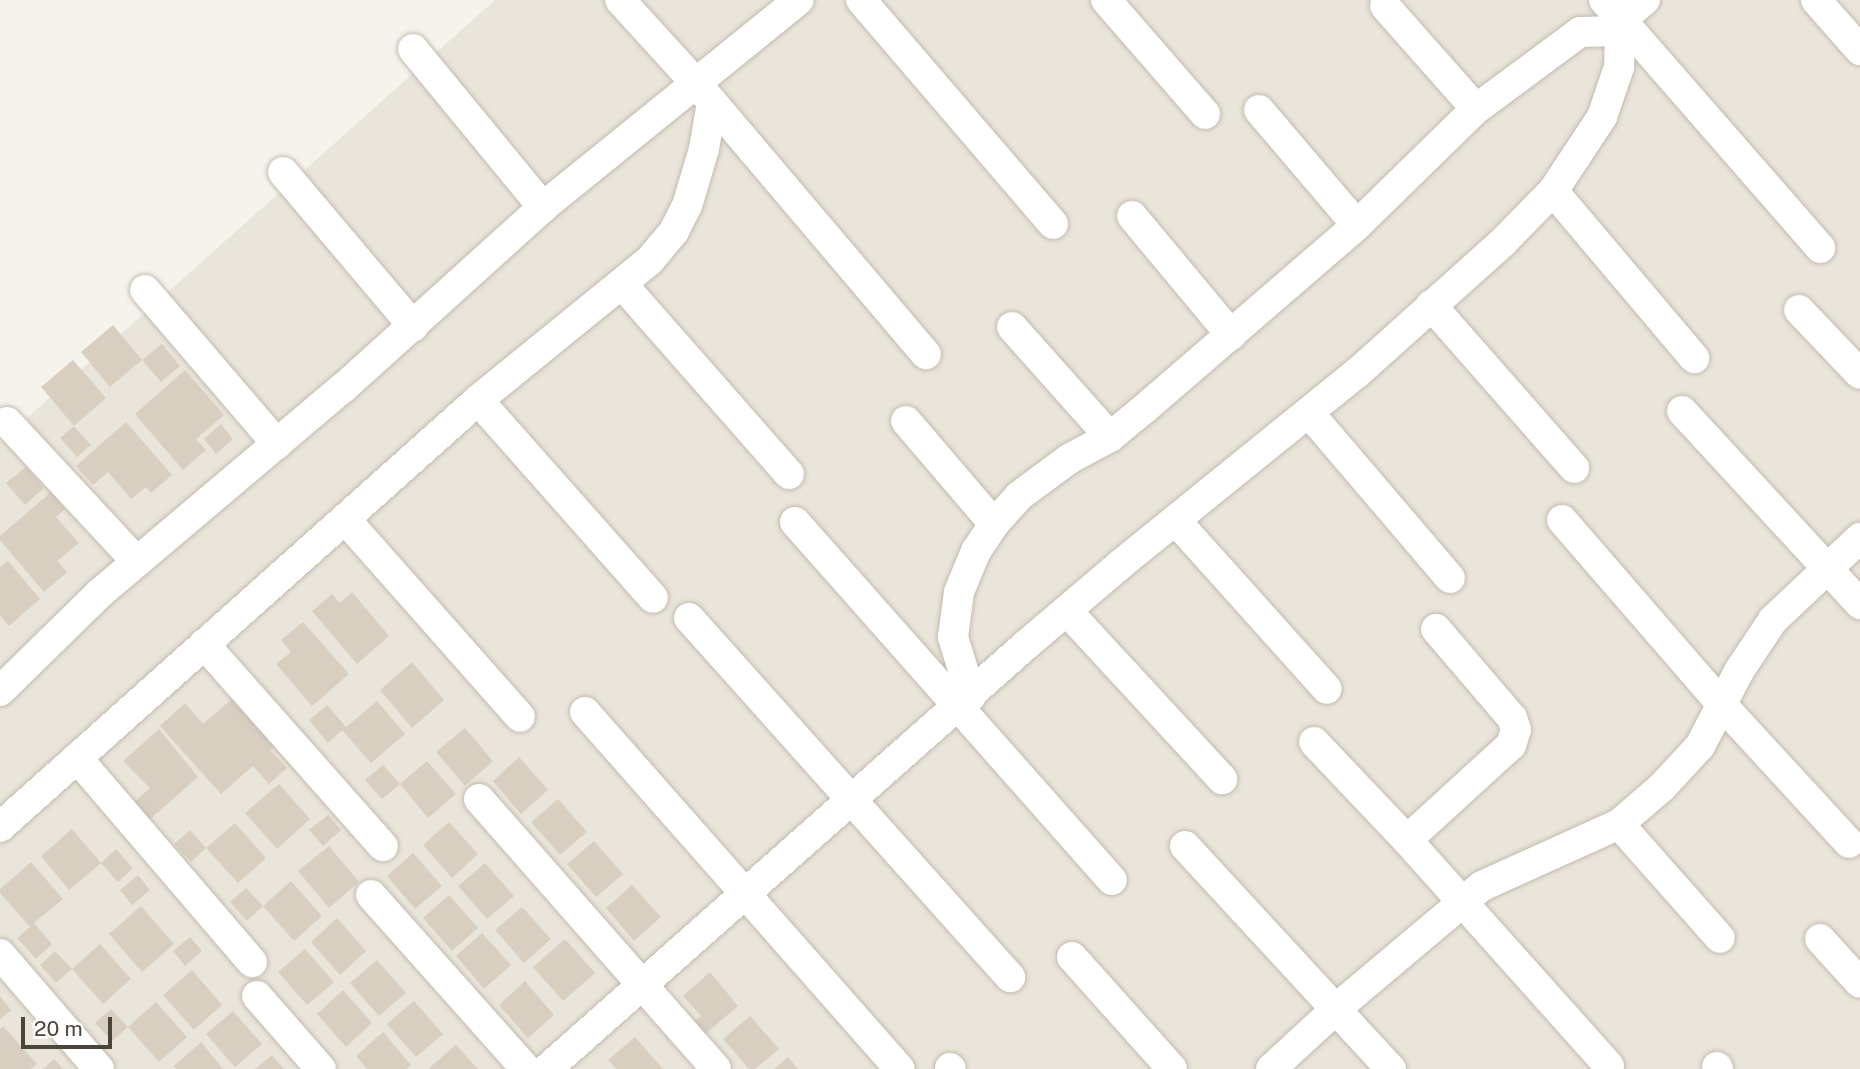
<!DOCTYPE html>
<html>
<head>
<meta charset="utf-8">
<style>
	body { margin:0 }
	#map { position:relative; width:1860px; height:1069px; overflow:hidden; background:#f6f3ec; font-family:"Public Sans",sans-serif }
	div>[style] { position:absolute }
	.residential>* { inset:0; background:#eae5da }
	.building>* { inset:0; background:#d8cfc1 }
	.roads { filter:drop-shadow(0 0 2px #c2bbae) drop-shadow(0 0 2px #c2bbae) }
	.minor>* { height:30px; margin:-15px; padding:0 15px; transform-origin:15px; border-radius:15px; background:#fff }
	span { translate:-50% -50%; white-space:nowrap; text-align:center; line-height:1.15; -webkit-text-stroke:5px #fff; paint-order:stroke }
	.scale { position:absolute; left:21px; top:1017px; width:91px; height:32px; box-sizing:border-box; border:4px solid #4b4439; border-top:0; padding-left:9px; font-size:21px; line-height:24px; white-space:nowrap; color:#4b4439; -webkit-text-stroke:5px #fff; paint-order:stroke }
</style>
</head>
<body>
<div id="map">
	<div class="residential">
		<i style="clip-path:polygon(495px 0,1860px 0,1860px 1069px,0 1069px,0 442px)"></i>
	</div>
	<div class="building">
		<i style="clip-path:polygon(113px 325px,142px 360px,110px 387px,81px 352px)"></i>
		<i style="clip-path:polygon(162px 344px,180px 366px,161px 382px,142px 360px)"></i>
		<i style="clip-path:polygon(73px 360px,106px 398px,74px 426px,41px 387px)"></i>
		<i style="clip-path:polygon(185px 370px,224px 415px,196px 439px,206px 450px,183px 470px,135px 414px)"></i>
		<i style="clip-path:polygon(126px 422px,172px 475px,151px 493px,146px 487px,131px 499px,108px 472px,93px 485px,76px 466px)"></i>
		<i style="clip-path:polygon(221px 424px,233px 439px,216px 454px,204px 439px)"></i>
		<i style="clip-path:polygon(74px 426px,91px 445px,77px 457px,60px 438px)"></i>
		<i style="clip-path:polygon(26px 467px,44px 488px,25px 505px,6px 483px)"></i>
		<i style="clip-path:polygon(51px 492px,65px 509px,56px 517px,79px 543px,57px 561px,67px 572px,44px 592px,0 540px,0 536px)"></i>
		<i style="clip-path:polygon(8px 561px,40px 599px,9px 626px,0 615px,0 567px)"></i>
		<i style="clip-path:polygon(352px 592px,389px 636px,357px 664px,312px 611px,332px 594px,340px 603px)"></i>
		<i style="clip-path:polygon(303px 622px,349px 674px,312px 706px,276px 664px,291px 652px,281px 640px)"></i>
		<i style="clip-path:polygon(412px 662px,444px 700px,412px 728px,380px 690px)"></i>
		<i style="clip-path:polygon(233px 698px,275px 746px,270px 750px,287px 768px,269px 784px,253px 766px,221px 794px,160px 726px,185px 703px,203px 724px)"></i>
		<i style="clip-path:polygon(377px 701px,405px 734px,371px 763px,342px 730px,328px 743px,309px 720px,327px 705px,346px 727px)"></i>
		<i style="clip-path:polygon(465px 728px,493px 761px,465px 786px,436px 752px)"></i>
		<i style="clip-path:polygon(159px 729px,198px 777px,148px 821px,133px 803px,150px 788px,123px 761px)"></i>
		<i style="clip-path:polygon(519px 757px,548px 790px,521px 814px,493px 781px)"></i>
		<i style="clip-path:polygon(427px 761px,456px 794px,428px 818px,400px 784px)"></i>
		<i style="clip-path:polygon(383px 765px,400px 784px,382px 799px,365px 780px)"></i>
		<i style="clip-path:polygon(279px 784px,310px 819px,277px 849px,245px 813px)"></i>
		<i style="clip-path:polygon(558px 799px,587px 832px,560px 855px,531px 822px)"></i>
		<i style="clip-path:polygon(328px 815px,341px 830px,323px 846px,309px 830px)"></i>
		<i style="clip-path:polygon(449px 822px,478px 854px,452px 878px,423px 845px)"></i>
		<i style="clip-path:polygon(235px 823px,266px 858px,238px 883px,206px 848px)"></i>
		<i style="clip-path:polygon(72px 829px,101px 863px,69px 890px,41px 856px)"></i>
		<i style="clip-path:polygon(190px 830px,206px 848px,191px 862px,174px 844px)"></i>
		<i style="clip-path:polygon(594px 841px,623px 874px,596px 897px,567px 864px)"></i>
		<i style="clip-path:polygon(329px 846px,359px 882px,329px 908px,298px 871px)"></i>
		<i style="clip-path:polygon(116px 849px,133px 868px,118px 882px,101px 863px)"></i>
		<i style="clip-path:polygon(413px 853px,442px 886px,415px 909px,387px 876px)"></i>
		<i style="clip-path:polygon(31px 862px,63px 899px,34px 923px,52px 944px,36px 959px,17px 938px,30px 927px,0 893px,0 889px)"></i>
		<i style="clip-path:polygon(485px 863px,514px 896px,487px 919px,458px 886px)"></i>
		<i style="clip-path:polygon(138px 875px,150px 890px,132px 905px,120px 890px)"></i>
		<i style="clip-path:polygon(291px 881px,322px 916px,294px 941px,263px 906px)"></i>
		<i style="clip-path:polygon(632px 885px,661px 917px,634px 941px,606px 908px)"></i>
		<i style="clip-path:polygon(246px 888px,263px 906px,247px 921px,230px 902px)"></i>
		<i style="clip-path:polygon(449px 895px,478px 928px,452px 951px,423px 918px)"></i>
		<i style="clip-path:polygon(141px 906px,174px 944px,142px 972px,109px 934px)"></i>
		<i style="clip-path:polygon(522px 907px,551px 939px,524px 963px,495px 930px)"></i>
		<i style="clip-path:polygon(337px 918px,366px 951px,340px 975px,311px 942px)"></i>
		<i style="clip-path:polygon(482px 933px,511px 965px,484px 989px,456px 956px)"></i>
		<i style="clip-path:polygon(190px 937px,202px 951px,185px 966px,173px 951px)"></i>
		<i style="clip-path:polygon(565px 939px,595px 973px,563px 1001px,533px 967px)"></i>
		<i style="clip-path:polygon(100px 944px,131px 979px,103px 1004px,72px 969px)"></i>
		<i style="clip-path:polygon(305px 949px,334px 982px,307px 1005px,278px 972px)"></i>
		<i style="clip-path:polygon(55px 951px,72px 969px,56px 983px,40px 965px)"></i>
		<i style="clip-path:polygon(377px 960px,406px 993px,379px 1016px,350px 983px)"></i>
		<i style="clip-path:polygon(192px 970px,222px 1005px,194px 1030px,163px 995px)"></i>
		<i style="clip-path:polygon(710px 972px,738px 1006px,704px 1035px,693px 1023px,701px 1016px,683px 996px)"></i>
		<i style="clip-path:polygon(525px 981px,554px 1015px,528px 1038px,499px 1005px)"></i>
		<i style="clip-path:polygon(343px 990px,372px 1023px,346px 1047px,317px 1014px)"></i>
		<i style="clip-path:polygon(0 996px,11px 1010px,0 1019px)"></i>
		<i style="clip-path:polygon(414px 1001px,443px 1034px,416px 1057px,387px 1024px)"></i>
		<i style="clip-path:polygon(156px 1002px,187px 1037px,159px 1062px,128px 1027px)"></i>
		<i style="clip-path:polygon(111px 1009px,128px 1027px,112px 1041px,95px 1023px)"></i>
		<i style="clip-path:polygon(233px 1011px,262px 1044px,235px 1067px,206px 1034px)"></i>
		<i style="clip-path:polygon(750px 1016px,779px 1049px,755px 1069px,749px 1069px,723px 1039px)"></i>
		<i style="clip-path:polygon(3px 1026px,37px 1064px,31px 1069px,0 1069px,0 1029px)"></i>
		<i style="clip-path:polygon(383px 1032px,411px 1065px,407px 1069px,367px 1069px,356px 1056px)"></i>
		<i style="clip-path:polygon(635px 1037px,663px 1069px,616px 1069px,608px 1060px)"></i>
		<i style="clip-path:polygon(201px 1042px,223px 1069px,176px 1069px,174px 1066px)"></i>
		<i style="clip-path:polygon(456px 1045px,478px 1069px,431px 1069px,429px 1068px)"></i>
		<i style="clip-path:polygon(272px 1055px,284px 1069px,255px 1069px)"></i>
		<i style="clip-path:polygon(788px 1057px,798px 1069px,774px 1069px)"></i>
		<i style="clip-path:polygon(54px 1059px,63px 1069px,43px 1069px)"></i>
	</div>
	<div class="roads">
		<div class="minor">
			<i style="left:620px;top:0;width:111px;rotate:47.6deg"></i>
			<i style="left:695px;top:82px;width:357px;rotate:49.7deg"></i>
			<i style="left:861px;top:0;width:295px;rotate:49.4deg"></i>
			<i style="left:1106px;top:0;width:151px;rotate:49deg"></i>
			<i style="left:1604px;top:0;width:329px;rotate:48.9deg"></i>
			<i style="left:1816px;top:0;width:67px;rotate:48.7deg"></i>
			<i style="left:1385px;top:6px;width:137px;rotate:48.5deg"></i>
			<i style="left:413px;top:49px;width:205px;rotate:50.6deg"></i>
			<i style="left:1259px;top:110px;width:151px;rotate:49.6deg"></i>
			<i style="left:283px;top:172px;width:202px;rotate:49.8deg"></i>
			<i style="left:1553px;top:191px;width:219px;rotate:49.8deg"></i>
			<i style="left:1132px;top:216px;width:155px;rotate:50.2deg"></i>
			<i style="left:622px;top:284px;width:253px;rotate:48.7deg"></i>
			<i style="left:145px;top:290px;width:203px;rotate:49.4deg"></i>
			<i style="left:1431px;top:305px;width:217px;rotate:48.7deg"></i>
			<i style="left:1799px;top:310px;width:88px;rotate:46.4deg"></i>
			<i style="left:1012px;top:327px;width:147px;rotate:48.3deg"></i>
			<i style="left:478px;top:400px;width:264px;rotate:48.5deg"></i>
			<i style="left:1682px;top:411px;width:263px;rotate:47.3deg"></i>
			<i style="left:1309px;top:413px;width:217px;rotate:49.5deg"></i>
			<i style="left:906px;top:421px;width:135px;rotate:49.5deg"></i>
			<i style="left:7px;top:422px;width:191px;rotate:47.1deg"></i>
			<i style="left:345px;top:519px;width:264px;rotate:48.5deg"></i>
			<i style="left:1562px;top:520px;width:246px;rotate:49.1deg"></i>
			<i style="left:1723px;top:706px;width:186px;rotate:47.4deg"></i>
			<i style="left:795px;top:522px;width:478px;rotate:48.5deg"></i>
			<i style="left:1177px;top:522px;width:224px;rotate:48.1deg"></i>
			<i style="left:1067px;top:611px;width:229px;rotate:47.3deg"></i>
			<i style="left:689px;top:618px;width:482px;rotate:48.2deg"></i>
			<i style="left:204px;top:644px;width:270px;rotate:48.5deg"></i>
			<i style="left:0;top:691px;width:140px;rotate:-44.4deg"></i>
			<i style="left:100px;top:593px;width:318px;rotate:-40.2deg"></i>
			<i style="left:343px;top:388px;width:270px;rotate:-42.1deg"></i>
			<i style="left:543px;top:207px;width:329px;rotate:-39deg"></i>
			<i style="left:971px;top:696px;width:62px;rotate:-107deg"></i>
			<i style="left:953px;top:637px;width:45px;rotate:-82.4deg"></i>
			<i style="left:959px;top:592px;width:44px;rotate:-67.5deg"></i>
			<i style="left:976px;top:551px;width:32px;rotate:-56deg"></i>
			<i style="left:994px;top:524px;width:38px;rotate:-48deg"></i>
			<i style="left:1019px;top:496px;width:62px;rotate:-36.5deg"></i>
			<i style="left:1069px;top:459px;width:47px;rotate:-28.2deg"></i>
			<i style="left:1110px;top:437px;width:44px;rotate:-39.5deg"></i>
			<i style="left:1144px;top:409px;width:281px;rotate:-40.8deg"></i>
			<i style="left:1357px;top:225px;width:166px;rotate:-44.3deg"></i>
			<i style="left:1476px;top:109px;width:129px;rotate:-36.5deg"></i>
			<i style="left:1580px;top:32px;width:40px;rotate:-1.4deg"></i>
			<i style="left:1620px;top:31px;width:12px;rotate:-81deg"></i>
			<i style="left:1622px;top:19px;width:30px;rotate:-40deg"></i>
			<i style="left:585px;top:712px;width:476px;rotate:48.6deg"></i>
			<i style="left:1314px;top:742px;width:135px;rotate:46.5deg"></i>
			<i style="left:1407px;top:840px;width:303px;rotate:48.2deg"></i>
			<i style="left:77px;top:758px;width:269px;rotate:49.4deg"></i>
			<i style="left:479px;top:799px;width:359px;rotate:48.7deg"></i>
			<i style="left:1619px;top:824px;width:152px;rotate:48.5deg"></i>
			<i style="left:0;top:827px;width:641px;rotate:-41.77deg"></i>
			<i style="left:478px;top:400px;width:222px;rotate:-39.1deg"></i>
			<i style="left:650px;top:260px;width:38px;rotate:-50deg"></i>
			<i style="left:674px;top:231px;width:28px;rotate:-63deg"></i>
			<i style="left:687px;top:206px;width:59px;rotate:-73.4deg"></i>
			<i style="left:704px;top:149px;width:48px;rotate:-80.3deg"></i>
			<i style="left:1407px;top:840px;width:141px;rotate:-42.4deg"></i>
			<i style="left:1511px;top:745px;width:16px;rotate:-72deg"></i>
			<i style="left:1516px;top:730px;width:13px;rotate:-108deg"></i>
			<i style="left:1512px;top:718px;width:117px;rotate:-130.5deg"></i>
			<i style="left:1185px;top:846px;width:304px;rotate:47.3deg"></i>
			<i style="left:371px;top:895px;width:233px;rotate:48.3deg"></i>
			<i style="left:1820px;top:939px;width:59px;rotate:47.7deg"></i>
			<i style="left:0;top:954px;width:152px;rotate:49.3deg"></i>
			<i style="left:1072px;top:957px;width:150px;rotate:48.2deg"></i>
			<i style="left:257px;top:996px;width:97px;rotate:48.8deg"></i>
			<i style="left:1717px;top:1067px;width:2px;rotate:63deg"></i>
			<i style="left:950px;top:1068px;width:1px;rotate:45deg"></i>
			<i style="left:547px;top:1069px;width:641px;rotate:-41.52deg"></i>
			<i style="left:1027px;top:644px;width:123px;rotate:-40.4deg"></i>
			<i style="left:1121px;top:564px;width:302px;rotate:-39deg"></i>
			<i style="left:1356px;top:374px;width:198px;rotate:-41.9deg"></i>
			<i style="left:1503px;top:242px;width:71px;rotate:-45.6deg"></i>
			<i style="left:1553px;top:191px;width:89px;rotate:-56.5deg"></i>
			<i style="left:1602px;top:117px;width:53px;rotate:-71.2deg"></i>
			<i style="left:1619px;top:67px;width:36px;rotate:-88deg"></i>
			<i style="left:1271px;top:1069px;width:90px;rotate:-42.7deg"></i>
			<i style="left:1337px;top:1008px;width:189px;rotate:-40.1deg"></i>
			<i style="left:1482px;top:886px;width:150px;rotate:-24.3deg"></i>
			<i style="left:1619px;top:824px;width:57px;rotate:-40.7deg"></i>
			<i style="left:1662px;top:787px;width:56px;rotate:-47.2deg"></i>
			<i style="left:1700px;top:746px;width:85px;rotate:-62.5deg"></i>
			<i style="left:1739px;top:671px;width:61px;rotate:-56.3deg"></i>
			<i style="left:1773px;top:620px;width:120px;rotate:-43.3deg"></i>
		</div>
	</div>
	<div class="scale">20 m</div>
</div>
</body>
</html>
